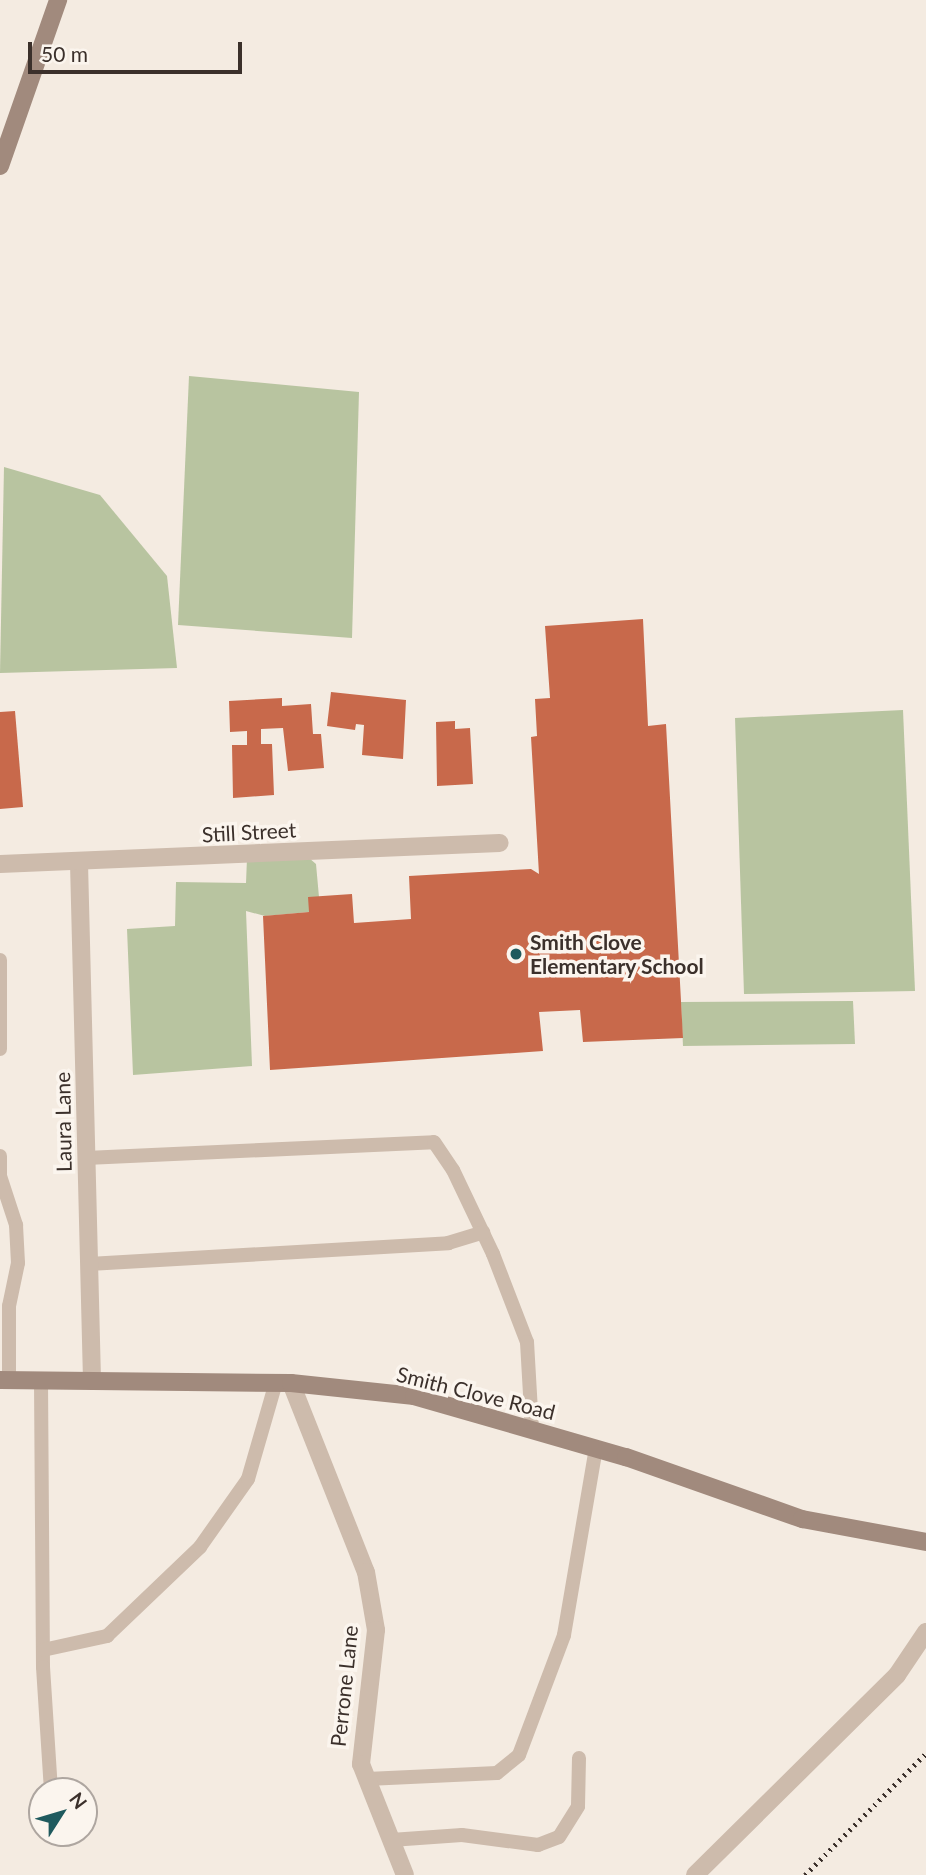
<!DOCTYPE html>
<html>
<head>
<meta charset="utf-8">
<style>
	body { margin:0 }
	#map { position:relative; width:926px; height:1875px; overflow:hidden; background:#f4ebe1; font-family:Lato,sans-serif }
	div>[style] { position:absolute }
	.green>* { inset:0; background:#b8c4a0 }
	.building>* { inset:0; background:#c8694b }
	.lane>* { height:14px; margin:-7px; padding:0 7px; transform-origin:7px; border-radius:7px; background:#cdbbac }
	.street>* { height:18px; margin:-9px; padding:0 9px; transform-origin:9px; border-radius:9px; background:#cdbbac }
	.secondary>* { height:18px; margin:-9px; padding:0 9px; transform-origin:9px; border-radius:9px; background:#a18a7d }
	.rail>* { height:5px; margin-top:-2.5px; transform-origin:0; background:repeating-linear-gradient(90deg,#3b302b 0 2px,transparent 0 7px) }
	.dots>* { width:19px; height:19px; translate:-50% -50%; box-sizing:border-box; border:4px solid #fbf5ee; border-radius:50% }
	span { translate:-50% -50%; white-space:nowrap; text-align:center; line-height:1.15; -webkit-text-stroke:7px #fbf5ee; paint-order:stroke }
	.street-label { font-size:21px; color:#3b302b }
	.poi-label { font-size:21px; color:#3b302b; font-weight:700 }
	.left { translate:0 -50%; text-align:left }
	.north { position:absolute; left:28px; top:1777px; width:70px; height:70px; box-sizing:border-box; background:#fbf5ee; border:2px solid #aea6a0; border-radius:50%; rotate:53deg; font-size:19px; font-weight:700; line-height:28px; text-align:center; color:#3b302b }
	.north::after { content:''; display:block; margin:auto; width:24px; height:32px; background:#1f5a5e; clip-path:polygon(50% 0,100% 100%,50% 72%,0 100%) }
	.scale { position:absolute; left:28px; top:42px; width:214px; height:32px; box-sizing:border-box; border:4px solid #3b302b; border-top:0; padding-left:9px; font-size:21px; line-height:24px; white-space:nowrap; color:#3b302b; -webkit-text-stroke:5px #fbf5ee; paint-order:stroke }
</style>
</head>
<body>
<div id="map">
	<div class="green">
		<i style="clip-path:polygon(189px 376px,359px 392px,352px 638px,178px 625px)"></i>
		<i style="clip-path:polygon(4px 467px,100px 495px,167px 576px,177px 668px,0 673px)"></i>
		<i style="clip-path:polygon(903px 710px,915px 991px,744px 994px,735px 718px)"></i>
		<i style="clip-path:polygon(247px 858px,309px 858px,316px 864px,319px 897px,309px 912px,265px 916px,246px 911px,252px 1066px,133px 1075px,127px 929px,175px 926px,176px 882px,246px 883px)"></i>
		<i style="clip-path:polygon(853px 1001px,855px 1044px,683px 1046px,681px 1002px)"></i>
	</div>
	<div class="building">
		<i style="clip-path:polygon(643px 619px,648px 726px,666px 724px,683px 1038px,583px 1042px,580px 1010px,539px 1012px,543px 1051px,270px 1070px,263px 916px,309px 912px,308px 897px,352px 894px,354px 923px,411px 919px,409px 876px,531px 869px,539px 874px,531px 737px,537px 736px,535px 699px,550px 698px,545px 626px)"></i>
		<i style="clip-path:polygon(331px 692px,406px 700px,403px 759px,362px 755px,364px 725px,356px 724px,355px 730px,327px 726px)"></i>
		<i style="clip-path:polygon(282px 698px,282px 706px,311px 704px,313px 734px,321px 734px,324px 768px,288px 771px,283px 728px,261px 729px,261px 744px,272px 744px,274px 795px,233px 798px,232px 745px,247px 745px,247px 731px,230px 732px,229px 701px)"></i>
		<i style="clip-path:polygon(15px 711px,23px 807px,0 809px,0 712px)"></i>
		<i style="clip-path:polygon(455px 721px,455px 729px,470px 728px,473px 784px,437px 786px,436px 722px)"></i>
	</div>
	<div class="lane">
		<i style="left:0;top:960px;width:89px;rotate:90deg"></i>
		<i style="left:0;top:1156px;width:20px;rotate:90deg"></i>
		<i style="left:0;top:1176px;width:52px;rotate:71.9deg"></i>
		<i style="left:16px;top:1225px;width:38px;rotate:87deg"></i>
		<i style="left:18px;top:1263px;width:44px;rotate:101.8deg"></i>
		<i style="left:9px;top:1306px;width:75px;rotate:90deg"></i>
		<i style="left:86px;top:1158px;width:348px;rotate:-2.6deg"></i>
		<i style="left:434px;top:1142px;width:34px;rotate:56deg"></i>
		<i style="left:453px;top:1170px;width:93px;rotate:64.5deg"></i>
		<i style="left:493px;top:1254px;width:94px;rotate:68.9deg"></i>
		<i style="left:527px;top:1342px;width:87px;rotate:86.7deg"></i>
		<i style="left:89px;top:1264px;width:360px;rotate:-3.3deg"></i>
		<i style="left:448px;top:1243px;width:37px;rotate:-17deg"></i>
		<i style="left:41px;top:1381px;width:286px;rotate:89.6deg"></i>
		<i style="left:43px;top:1667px;width:124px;rotate:86.3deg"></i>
		<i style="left:43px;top:1650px;width:66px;rotate:-12.3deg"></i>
		<i style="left:107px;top:1636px;width:129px;rotate:-43.7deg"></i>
		<i style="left:200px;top:1547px;width:83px;rotate:-54.8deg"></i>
		<i style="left:248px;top:1479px;width:101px;rotate:-73.9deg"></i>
		<i style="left:367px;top:1779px;width:130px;rotate:-2.6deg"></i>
		<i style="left:497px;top:1773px;width:28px;rotate:-39deg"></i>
		<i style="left:519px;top:1755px;width:128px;rotate:-69.4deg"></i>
		<i style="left:564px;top:1635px;width:190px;rotate:-80.3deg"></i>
		<i style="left:391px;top:1840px;width:71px;rotate:-4deg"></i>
		<i style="left:462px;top:1835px;width:77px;rotate:7.5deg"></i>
		<i style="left:538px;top:1845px;width:22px;rotate:-21deg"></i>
		<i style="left:559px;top:1837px;width:36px;rotate:-58deg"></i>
		<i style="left:578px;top:1806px;width:48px;rotate:-88.8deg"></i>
	</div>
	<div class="street">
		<i style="left:79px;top:863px;width:518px;rotate:88.56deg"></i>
		<i style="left:0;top:864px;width:500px;rotate:-2.41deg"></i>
		<i style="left:291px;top:1383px;width:203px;rotate:68.4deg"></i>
		<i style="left:366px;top:1572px;width:59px;rotate:80.2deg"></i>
		<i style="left:376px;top:1630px;width:135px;rotate:96.4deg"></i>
		<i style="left:361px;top:1764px;width:119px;rotate:68.4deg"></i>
		<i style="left:695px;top:1875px;width:284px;rotate:-44.7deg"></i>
		<i style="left:897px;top:1675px;width:52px;rotate:-56deg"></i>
	</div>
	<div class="secondary">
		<i style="left:0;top:166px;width:176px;rotate:-70.7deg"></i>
		<i style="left:0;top:1380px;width:291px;rotate:0.6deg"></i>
		<i style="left:291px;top:1383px;width:124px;rotate:6deg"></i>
		<i style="left:414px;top:1396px;width:221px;rotate:16.1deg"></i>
		<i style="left:626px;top:1457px;width:187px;rotate:19.4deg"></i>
		<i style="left:802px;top:1519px;width:126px;rotate:10.5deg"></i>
	</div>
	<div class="rail">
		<i style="left:805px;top:1875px;width:172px;rotate:-45.2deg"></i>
	</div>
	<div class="dots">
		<i style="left:516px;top:954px;background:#1f5a5e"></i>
	</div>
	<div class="street-label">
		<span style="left:249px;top:832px;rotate:-3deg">Still Street</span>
		<span style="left:63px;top:1122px;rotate:-91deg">Laura Lane</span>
		<span style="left:476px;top:1393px;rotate:14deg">Smith Clove Road</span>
		<span style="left:344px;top:1686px;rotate:-84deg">Perrone Lane</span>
	</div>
	<div class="poi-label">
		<span class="left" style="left:530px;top:954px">Smith Clove<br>Elementary School</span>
	</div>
	<div class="north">N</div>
	<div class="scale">50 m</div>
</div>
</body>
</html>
